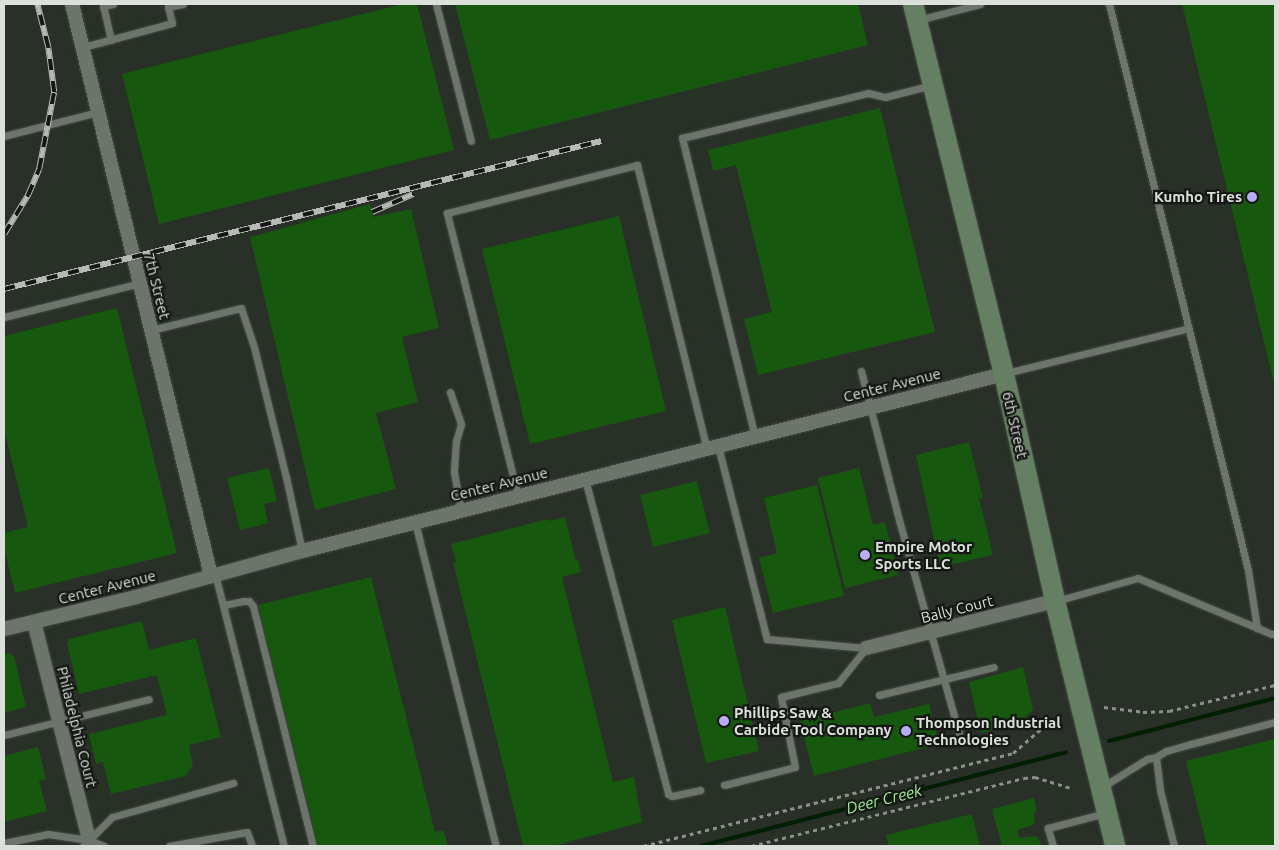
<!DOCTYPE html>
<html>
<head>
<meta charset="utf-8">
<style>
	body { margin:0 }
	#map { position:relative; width:1279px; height:850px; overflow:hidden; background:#293028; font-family:Ubuntu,sans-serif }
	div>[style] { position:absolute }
	.stream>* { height:4px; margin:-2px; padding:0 2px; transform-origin:2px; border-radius:2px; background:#001f00 }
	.building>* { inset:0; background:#16580d }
	.path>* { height:2.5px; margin-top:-1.25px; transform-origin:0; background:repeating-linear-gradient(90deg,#8a8f89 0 4px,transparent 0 8px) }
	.roads { filter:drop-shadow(0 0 1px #474c46) drop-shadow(0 0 1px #474c46) }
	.service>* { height:7px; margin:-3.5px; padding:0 3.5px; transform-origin:3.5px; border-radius:3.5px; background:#6c746b }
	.minor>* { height:14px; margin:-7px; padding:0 7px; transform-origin:7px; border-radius:7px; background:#6c746b }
	.secondary>* { height:20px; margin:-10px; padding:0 10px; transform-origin:10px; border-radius:10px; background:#647f61 }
	.rail>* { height:5.5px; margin-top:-2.75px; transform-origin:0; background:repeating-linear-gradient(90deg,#141713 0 11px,#b5bab4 0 22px); box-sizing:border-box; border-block:1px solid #b5bab4 }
	.dots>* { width:14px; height:14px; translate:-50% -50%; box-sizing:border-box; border:2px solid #141713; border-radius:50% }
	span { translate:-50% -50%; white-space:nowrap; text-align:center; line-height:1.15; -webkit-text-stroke:4.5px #141713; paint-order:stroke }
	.poi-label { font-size:15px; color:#dce0db; font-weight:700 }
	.right { translate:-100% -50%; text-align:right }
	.left { translate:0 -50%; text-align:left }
	.street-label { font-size:15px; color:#dce0db }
	.water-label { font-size:16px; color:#9ef493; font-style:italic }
	.frame { position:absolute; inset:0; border:5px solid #dce0db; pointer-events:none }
</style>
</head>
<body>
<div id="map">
	<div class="stream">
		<i style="left:1109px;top:741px;width:171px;rotate:-14.5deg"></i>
		<i style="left:701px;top:846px;width:377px;rotate:-14.4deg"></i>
	</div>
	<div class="building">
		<i style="clip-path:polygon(403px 4px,417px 4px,454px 150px,159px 224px,122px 74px)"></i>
		<i style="clip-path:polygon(455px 4px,858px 4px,868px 45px,490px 140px)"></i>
		<i style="clip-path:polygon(1182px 4px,1275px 4px,1275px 387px)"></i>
		<i style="clip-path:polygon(880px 108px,935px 332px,758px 375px,744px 319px,772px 312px,736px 165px,713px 171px,708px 150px)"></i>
		<i style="clip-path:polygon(370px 204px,373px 217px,411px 209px,439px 328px,402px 337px,418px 402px,376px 413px,396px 489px,315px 510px,250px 237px)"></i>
		<i style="clip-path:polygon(619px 216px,666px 411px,530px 444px,482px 249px)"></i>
		<i style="clip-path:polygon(117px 308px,177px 553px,15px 593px,4px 548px,4px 533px,28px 527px,4px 429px,4px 336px)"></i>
		<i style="clip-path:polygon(969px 442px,983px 498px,979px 498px,993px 555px,940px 567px,916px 455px)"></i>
		<i style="clip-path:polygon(269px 468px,277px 501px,264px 504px,268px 523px,240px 530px,227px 478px)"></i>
		<i style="clip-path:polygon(859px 468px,873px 525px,885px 522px,898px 575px,845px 588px,818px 478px)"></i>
		<i style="clip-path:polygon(697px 481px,710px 533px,653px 547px,640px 495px)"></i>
		<i style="clip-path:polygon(817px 485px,844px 596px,773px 613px,759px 558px,777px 553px,764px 498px)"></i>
		<i style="clip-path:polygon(565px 517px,576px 561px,578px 560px,581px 572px,562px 577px,613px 782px,634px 777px,642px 822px,553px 846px,523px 846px,453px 562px,456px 562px,451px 544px,548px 519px,549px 521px)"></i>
		<i style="clip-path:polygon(371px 577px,435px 832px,443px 830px,448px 846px,318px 846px,258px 605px)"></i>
		<i style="clip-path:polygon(725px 607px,759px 751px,706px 763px,672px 620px)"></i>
		<i style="clip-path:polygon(142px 621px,149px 650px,196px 638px,221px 737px,189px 745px,193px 765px,186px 776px,111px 794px,103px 762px,96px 764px,89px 734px,167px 715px,157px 675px,79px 694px,67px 643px,69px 639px)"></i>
		<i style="clip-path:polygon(9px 653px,14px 656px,26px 707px,4px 713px,4px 655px)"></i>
		<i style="clip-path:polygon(1023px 667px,1033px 709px,1020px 724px,981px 733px,969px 682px)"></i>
		<i style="clip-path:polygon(870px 703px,874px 717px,929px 704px,939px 744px,814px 776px,800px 721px)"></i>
		<i style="clip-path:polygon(1275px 739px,1275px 846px,1207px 846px,1186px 761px)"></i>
		<i style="clip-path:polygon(38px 747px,46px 779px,39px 781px,47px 811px,4px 822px,4px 756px)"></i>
		<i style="clip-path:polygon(1034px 798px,1037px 812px,1034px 813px,1035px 824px,1017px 830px,1019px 838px,1037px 836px,1042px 846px,1002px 846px,992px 809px)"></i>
		<i style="clip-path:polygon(972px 814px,980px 846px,889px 846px,886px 835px)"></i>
	</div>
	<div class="path">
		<i style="left:1104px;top:707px;width:39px;rotate:7deg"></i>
		<i style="left:1143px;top:712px;width:26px;rotate:-2deg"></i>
		<i style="left:1169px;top:711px;width:109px;rotate:-13.8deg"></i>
		<i style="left:643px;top:846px;width:382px;rotate:-14.1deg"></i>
		<i style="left:1013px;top:753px;width:58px;rotate:-40.8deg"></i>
		<i style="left:751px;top:846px;width:281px;rotate:-14deg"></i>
		<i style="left:1024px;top:778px;width:11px;rotate:-5deg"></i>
		<i style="left:1035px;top:777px;width:38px;rotate:17deg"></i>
	</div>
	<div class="roads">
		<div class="service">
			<i style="left:436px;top:4px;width:141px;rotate:75.7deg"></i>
			<i style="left:1109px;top:4px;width:583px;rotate:76.2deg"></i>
			<i style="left:1248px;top:570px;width:59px;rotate:81.2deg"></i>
			<i style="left:918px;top:20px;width:64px;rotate:-14.5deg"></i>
			<i style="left:111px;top:40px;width:35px;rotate:-103deg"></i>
			<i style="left:103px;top:6px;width:10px;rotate:-11deg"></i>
			<i style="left:83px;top:47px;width:92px;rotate:-15.1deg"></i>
			<i style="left:172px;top:23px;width:16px;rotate:-104deg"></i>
			<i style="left:168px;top:7px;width:15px;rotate:-11deg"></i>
			<i style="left:4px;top:136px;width:97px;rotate:-14.3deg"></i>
			<i style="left:4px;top:317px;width:140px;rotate:-14deg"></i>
			<i style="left:151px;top:330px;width:93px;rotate:-13.7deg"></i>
			<i style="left:241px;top:308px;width:41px;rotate:71.6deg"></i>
			<i style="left:254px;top:347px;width:134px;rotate:76.2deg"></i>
			<i style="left:286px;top:477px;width:76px;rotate:77.8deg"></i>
			<i style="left:861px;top:371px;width:154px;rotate:75.7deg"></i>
			<i style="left:899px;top:520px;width:222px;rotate:74.3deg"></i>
			<i style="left:1006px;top:373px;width:188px;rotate:-13.8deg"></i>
			<i style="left:450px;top:392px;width:34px;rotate:71deg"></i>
			<i style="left:461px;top:424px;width:18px;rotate:106deg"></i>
			<i style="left:456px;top:441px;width:31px;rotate:94deg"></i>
			<i style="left:454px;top:472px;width:39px;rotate:80deg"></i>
			<i style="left:755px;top:437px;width:308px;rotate:-103.7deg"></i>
			<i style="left:682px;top:138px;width:191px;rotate:-13.6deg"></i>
			<i style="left:868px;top:93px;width:17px;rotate:13deg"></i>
			<i style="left:885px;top:97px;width:49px;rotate:-14.3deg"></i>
			<i style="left:718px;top:446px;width:199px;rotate:75.8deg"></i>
			<i style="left:767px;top:639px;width:99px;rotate:5.2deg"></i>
			<i style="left:585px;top:479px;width:326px;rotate:75.2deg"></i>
			<i style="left:668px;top:794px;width:4px;rotate:27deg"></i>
			<i style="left:672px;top:796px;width:29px;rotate:-12deg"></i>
			<i style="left:518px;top:496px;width:292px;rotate:-104.1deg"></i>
			<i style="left:447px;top:213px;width:196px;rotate:-14.2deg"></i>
			<i style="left:637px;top:165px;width:292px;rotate:76.2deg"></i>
			<i style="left:415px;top:522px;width:334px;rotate:76deg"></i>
			<i style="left:215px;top:574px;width:281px;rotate:75.8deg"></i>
			<i style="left:1056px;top:601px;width:85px;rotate:-15.7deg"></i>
			<i style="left:1138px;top:578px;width:145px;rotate:22.7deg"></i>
			<i style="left:1272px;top:634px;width:3px"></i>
			<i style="left:224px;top:605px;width:19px;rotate:-12deg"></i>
			<i style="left:243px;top:601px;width:6px"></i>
			<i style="left:249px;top:601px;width:6px;rotate:51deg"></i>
			<i style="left:253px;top:606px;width:247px;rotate:76deg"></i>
			<i style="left:879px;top:695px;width:118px;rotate:-13.7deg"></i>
			<i style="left:4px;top:735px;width:149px;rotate:-13.9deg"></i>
			<i style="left:1156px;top:757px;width:12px;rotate:-31deg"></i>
			<i style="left:1166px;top:751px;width:26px;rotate:-16deg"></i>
			<i style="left:1191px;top:744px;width:87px;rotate:-14.7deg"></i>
			<i style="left:724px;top:785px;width:73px;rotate:-14.2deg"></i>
			<i style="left:795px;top:767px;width:71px;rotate:-101.3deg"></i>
			<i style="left:781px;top:697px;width:59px;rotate:-13.8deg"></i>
			<i style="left:838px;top:683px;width:45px;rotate:-51.3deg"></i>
			<i style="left:1102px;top:787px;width:53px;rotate:-31.9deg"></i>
			<i style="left:1147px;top:759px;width:9px;rotate:-13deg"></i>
			<i style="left:1156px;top:757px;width:33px;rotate:83deg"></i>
			<i style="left:1160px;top:790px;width:58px;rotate:76deg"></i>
			<i style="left:4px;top:843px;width:45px;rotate:-11.6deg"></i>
			<i style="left:48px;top:834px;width:41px;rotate:8.3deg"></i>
			<i style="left:89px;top:840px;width:16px;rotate:22deg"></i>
			<i style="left:83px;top:846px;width:41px;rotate:-45deg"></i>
			<i style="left:112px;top:817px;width:126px;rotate:-15.7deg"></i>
			<i style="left:169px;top:846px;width:79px;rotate:-10.2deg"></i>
			<i style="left:247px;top:832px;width:15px;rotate:70deg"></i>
			<i style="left:1053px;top:846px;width:19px;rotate:-106deg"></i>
			<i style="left:1048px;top:828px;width:59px;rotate:-14.7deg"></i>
		</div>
		<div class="minor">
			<i style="left:72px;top:4px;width:589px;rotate:76.34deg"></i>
			<i style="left:34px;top:622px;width:225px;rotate:75.8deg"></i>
			<i style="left:4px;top:629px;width:136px;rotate:-13.6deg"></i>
			<i style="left:136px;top:597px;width:172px;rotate:-15.5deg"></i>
			<i style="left:302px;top:551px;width:724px;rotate:-14.15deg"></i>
			<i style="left:866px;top:648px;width:195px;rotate:-14deg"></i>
		</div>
		<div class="secondary">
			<i style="left:913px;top:4px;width:381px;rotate:76.2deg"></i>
			<i style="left:1004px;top:374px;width:233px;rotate:77.3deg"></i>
			<i style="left:1055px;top:601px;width:252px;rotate:76.2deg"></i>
		</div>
	</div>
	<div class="rail">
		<i style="left:372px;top:212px;width:45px;rotate:-23.7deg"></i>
		<i style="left:4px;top:234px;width:46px;rotate:-58.4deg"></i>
		<i style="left:28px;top:195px;width:28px;rotate:-67deg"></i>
		<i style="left:39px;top:169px;width:78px;rotate:-79deg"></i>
		<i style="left:54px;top:92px;width:45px;rotate:-97.6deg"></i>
		<i style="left:48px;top:47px;width:44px;rotate:-104.3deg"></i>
		<i style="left:4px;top:289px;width:615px;rotate:-13.92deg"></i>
	</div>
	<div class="dots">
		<i style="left:1252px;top:197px;background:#b8abf7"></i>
		<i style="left:865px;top:555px;background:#b8abf7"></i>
		<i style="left:724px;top:721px;background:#b8abf7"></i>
		<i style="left:906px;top:731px;background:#b8abf7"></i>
	</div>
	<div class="poi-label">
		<span class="right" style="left:1242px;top:197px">Kumho Tires</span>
		<span class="left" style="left:875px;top:555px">Empire Motor<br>Sports LLC</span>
		<span class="left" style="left:734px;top:721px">Phillips Saw &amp;<br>Carbide Tool Company</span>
		<span class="left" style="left:916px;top:731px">Thompson Industrial<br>Technologies</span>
	</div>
	<div class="street-label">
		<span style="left:157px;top:286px;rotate:76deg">7th Street</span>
		<span style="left:892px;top:385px;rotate:-14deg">Center Avenue</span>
		<span style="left:1015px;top:425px;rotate:77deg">6th Street</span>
		<span style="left:499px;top:484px;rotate:-14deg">Center Avenue</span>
		<span style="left:107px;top:587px;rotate:-14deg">Center Avenue</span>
		<span style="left:957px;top:609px;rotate:-14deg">Bally Court</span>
		<span style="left:77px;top:727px;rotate:76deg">Philadelphia Court</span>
	</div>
	<div class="water-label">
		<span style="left:884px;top:799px;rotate:-14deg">Deer Creek</span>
	</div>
	<div class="frame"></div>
</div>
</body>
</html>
